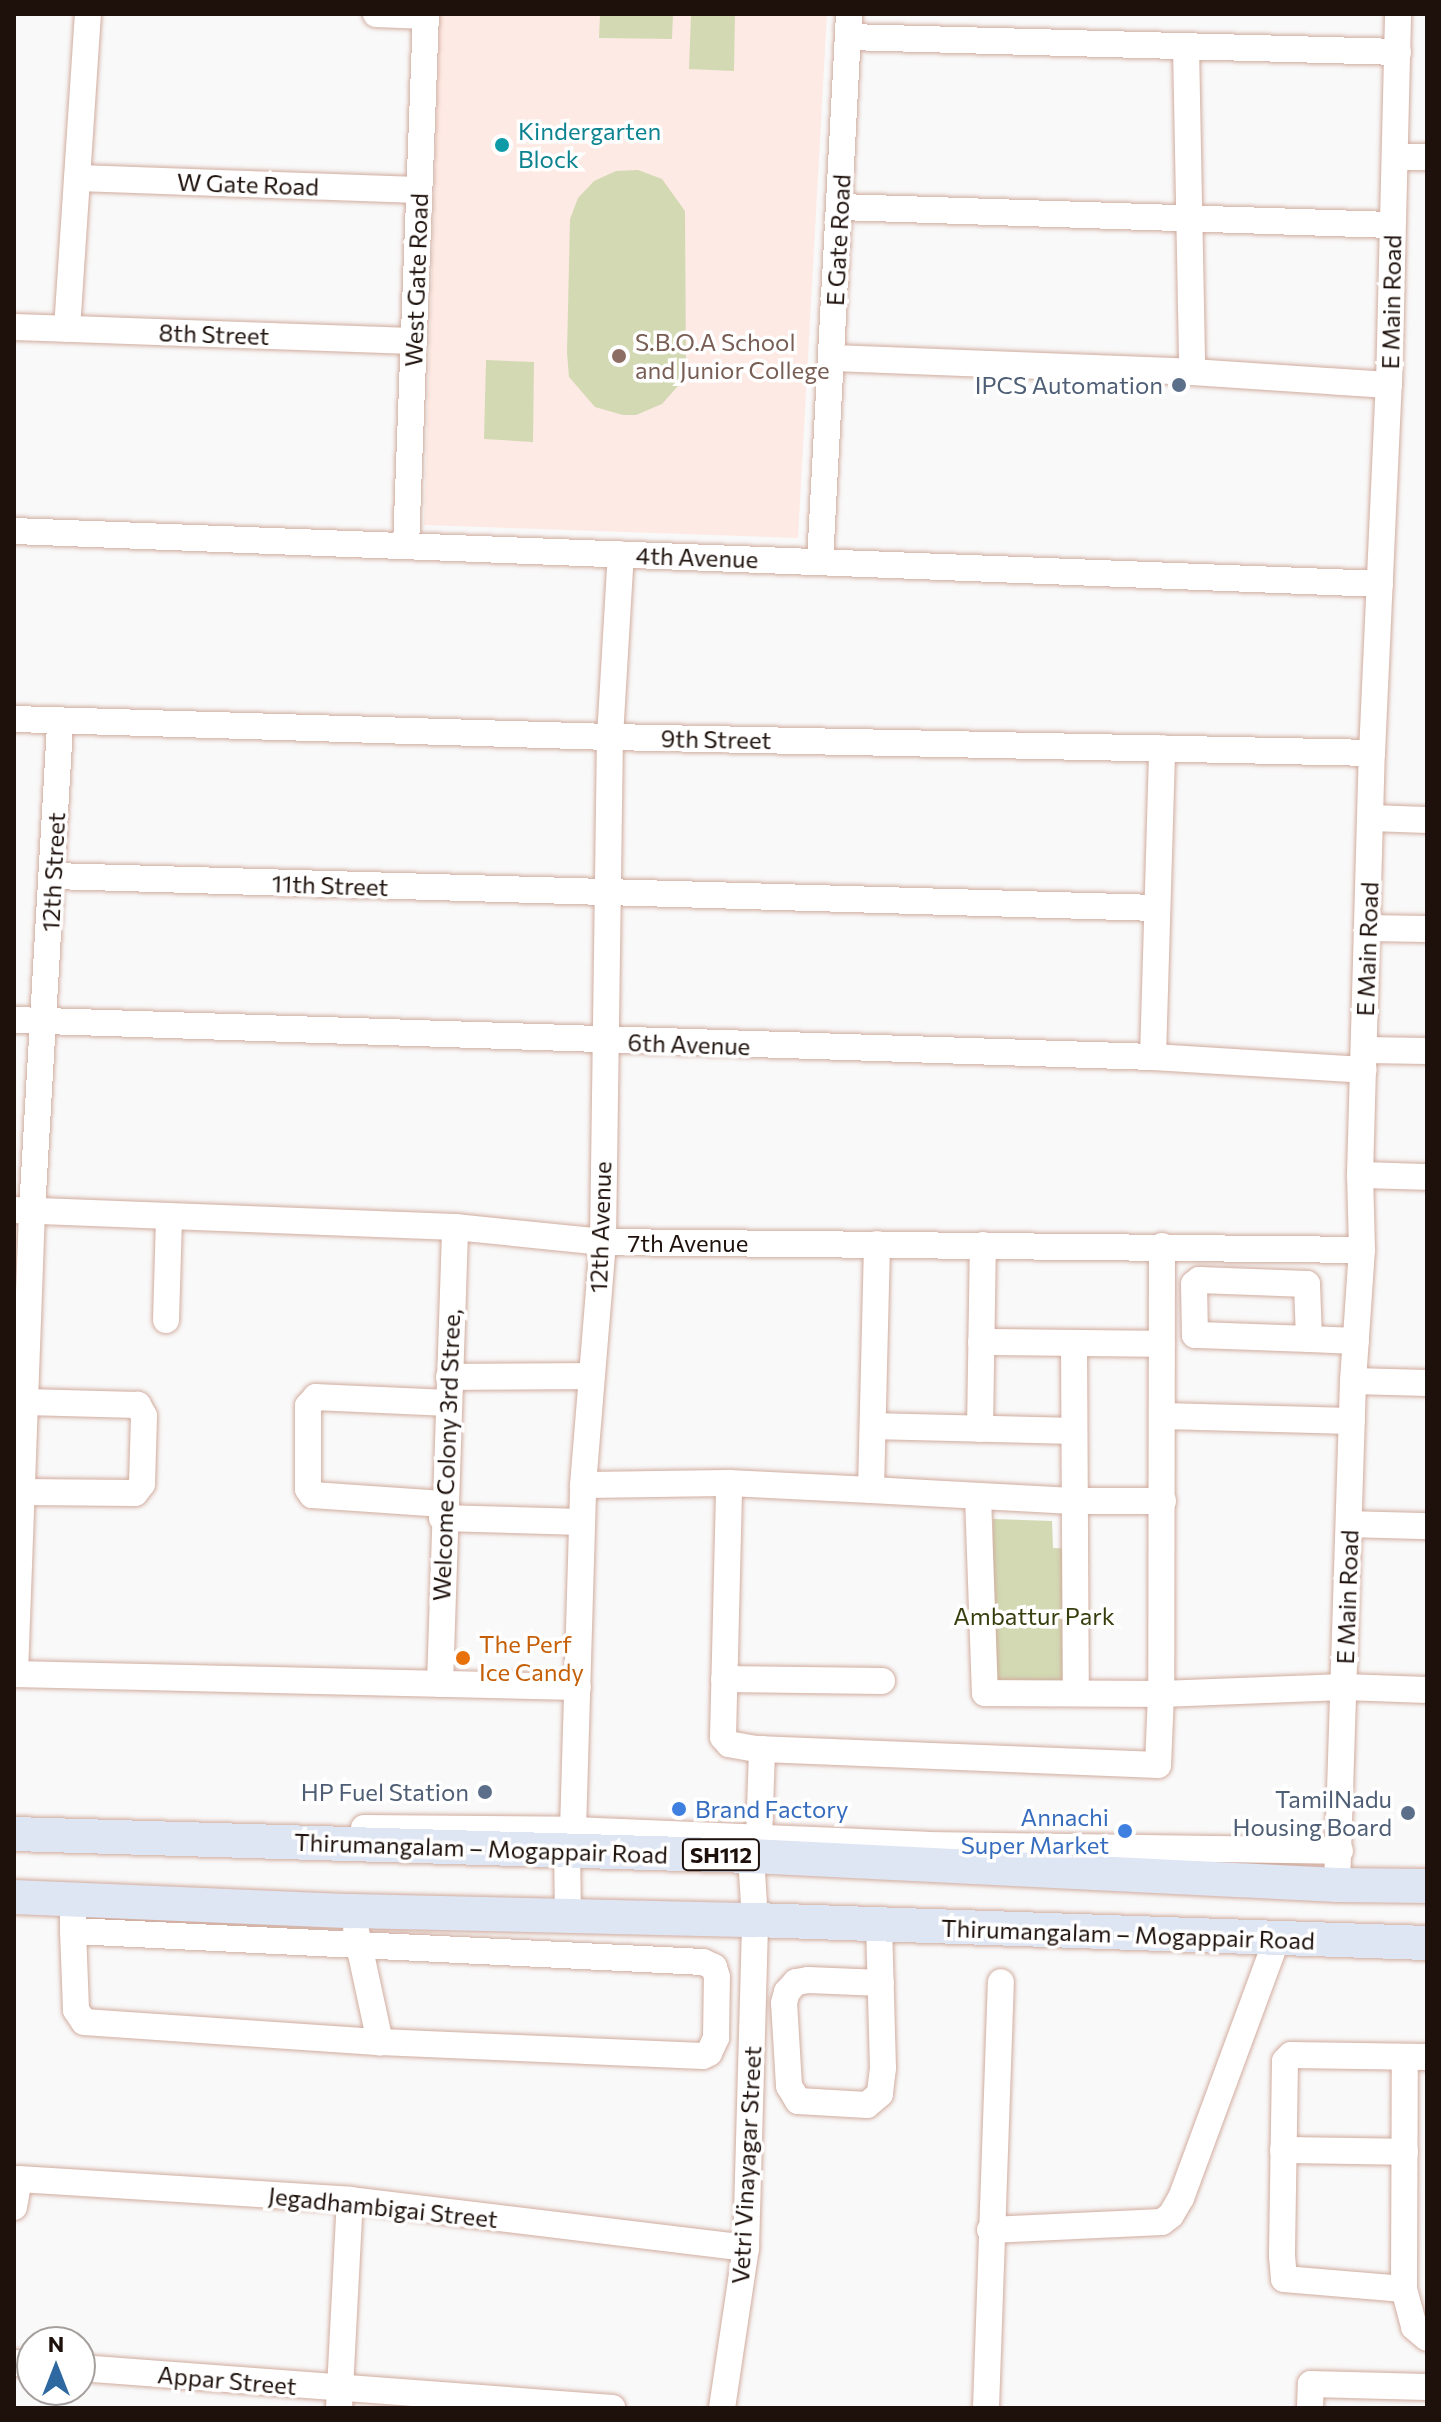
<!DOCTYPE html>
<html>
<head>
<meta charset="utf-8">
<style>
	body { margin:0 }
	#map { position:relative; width:1441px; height:2422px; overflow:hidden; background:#f9f9f9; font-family:Commissioner,sans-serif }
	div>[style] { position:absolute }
	.built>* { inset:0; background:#feeae4 }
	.green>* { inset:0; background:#d2d9b3 }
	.roads { filter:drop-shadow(0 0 2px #d1ac9f) drop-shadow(0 0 2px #d1ac9f) }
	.minor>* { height:26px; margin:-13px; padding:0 13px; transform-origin:13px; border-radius:13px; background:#fff }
	.major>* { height:34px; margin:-17px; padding:0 17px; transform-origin:17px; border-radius:17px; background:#dee5f3 }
	.dots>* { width:22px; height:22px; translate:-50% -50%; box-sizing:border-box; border:4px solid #fff; border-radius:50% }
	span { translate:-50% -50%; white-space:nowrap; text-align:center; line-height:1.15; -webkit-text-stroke:7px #fff; paint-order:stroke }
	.shield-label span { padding:2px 6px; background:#fff; border:2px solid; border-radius:6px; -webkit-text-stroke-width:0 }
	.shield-label { font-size:22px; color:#1e110c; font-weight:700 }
	.culture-label { font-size:24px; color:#0d838f }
	.left { translate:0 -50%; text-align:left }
	.street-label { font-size:24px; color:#1e110c }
	.education-label { font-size:24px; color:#785e54 }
	.service-label { font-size:24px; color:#4e5e75 }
	.right { translate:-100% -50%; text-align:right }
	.park-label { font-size:24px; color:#373d0d }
	.food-label { font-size:24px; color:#c56008 }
	.shop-label { font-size:24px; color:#366cbe }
	.frame { position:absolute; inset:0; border:16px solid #1e110c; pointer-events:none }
	.north { position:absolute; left:16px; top:2326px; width:80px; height:80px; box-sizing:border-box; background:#fff; border:2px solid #a5a09e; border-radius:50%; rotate:0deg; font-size:22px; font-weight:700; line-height:32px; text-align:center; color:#1e110c }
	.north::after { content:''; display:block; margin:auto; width:28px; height:36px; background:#2d69a0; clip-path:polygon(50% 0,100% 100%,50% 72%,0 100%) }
</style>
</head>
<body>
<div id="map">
	<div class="built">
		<i style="clip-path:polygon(440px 14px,827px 14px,798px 538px,424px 525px)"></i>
	</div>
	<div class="green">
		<i style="clip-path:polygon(600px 14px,673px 14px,672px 39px,599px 38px)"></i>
		<i style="clip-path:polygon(691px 14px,735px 14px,734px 71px,689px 69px)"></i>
		<i style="clip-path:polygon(638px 170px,662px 179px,685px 211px,686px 365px,678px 386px,662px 404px,636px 415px,623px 415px,595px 407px,569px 377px,567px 353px,570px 219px,578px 198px,594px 181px,616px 171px)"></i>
		<i style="clip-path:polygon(486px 360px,534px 362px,533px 442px,484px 439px)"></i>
		<i style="clip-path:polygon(993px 1519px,1052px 1521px,1053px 1548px,1078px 1549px,1075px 1685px,989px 1684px)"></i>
	</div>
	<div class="roads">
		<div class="minor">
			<i style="left:376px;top:14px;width:50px;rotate:2.3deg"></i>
			<i style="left:848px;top:37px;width:550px;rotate:1.56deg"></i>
			<i style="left:1186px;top:46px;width:326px;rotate:88.9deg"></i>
			<i style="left:1395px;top:157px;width:32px"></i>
			<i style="left:77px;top:178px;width:342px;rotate:2deg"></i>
			<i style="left:840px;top:207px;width:552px;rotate:1.87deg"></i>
			<i style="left:14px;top:327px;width:400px;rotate:2deg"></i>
			<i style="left:67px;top:329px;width:316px;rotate:-86.2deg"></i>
			<i style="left:833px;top:358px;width:359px;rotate:2.2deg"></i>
			<i style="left:1192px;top:372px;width:197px;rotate:3.8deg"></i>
			<i style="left:14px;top:531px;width:1367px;rotate:2.22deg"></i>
			<i style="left:406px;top:546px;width:532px;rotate:-87.85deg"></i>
			<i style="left:820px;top:562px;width:549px;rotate:-86.97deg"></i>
			<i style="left:14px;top:719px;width:596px;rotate:1.73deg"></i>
			<i style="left:610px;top:737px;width:762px;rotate:1.2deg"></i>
			<i style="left:1371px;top:818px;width:56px;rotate:2deg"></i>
			<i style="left:53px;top:876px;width:1103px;rotate:1.66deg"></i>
			<i style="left:1368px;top:928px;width:59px;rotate:1deg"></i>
			<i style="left:14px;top:1020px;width:1140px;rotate:1.86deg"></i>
			<i style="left:1153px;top:1057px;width:211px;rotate:3.5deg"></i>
			<i style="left:1364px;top:1050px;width:63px;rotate:0.9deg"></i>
			<i style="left:1153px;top:1057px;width:309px;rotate:-88.3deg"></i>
			<i style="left:1360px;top:1175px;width:67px;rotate:1.7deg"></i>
			<i style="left:14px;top:1210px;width:441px;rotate:2.2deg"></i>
			<i style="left:455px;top:1227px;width:149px;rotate:5.8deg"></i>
			<i style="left:603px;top:1242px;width:759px;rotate:0.6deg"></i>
			<i style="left:1162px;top:1246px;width:448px;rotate:90.1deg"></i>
			<i style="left:1161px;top:1694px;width:183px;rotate:-2.2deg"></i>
			<i style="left:1344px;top:1687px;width:83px;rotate:2.1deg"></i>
			<i style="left:166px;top:1320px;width:104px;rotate:-88.3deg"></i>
			<i style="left:1309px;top:1339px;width:55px;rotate:-92.1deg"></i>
			<i style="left:1307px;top:1284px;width:108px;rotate:-177.9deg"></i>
			<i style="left:1199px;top:1280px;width:6px;rotate:141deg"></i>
			<i style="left:1194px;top:1284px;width:51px;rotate:88.9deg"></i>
			<i style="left:1195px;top:1335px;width:4px"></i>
			<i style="left:1199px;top:1335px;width:110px;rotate:2.1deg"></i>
			<i style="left:1309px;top:1339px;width:47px;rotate:2.4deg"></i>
			<i style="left:981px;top:1342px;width:181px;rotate:0.6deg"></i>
			<i style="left:1074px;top:1343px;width:350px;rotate:89.7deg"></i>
			<i style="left:449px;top:1377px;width:140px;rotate:-0.4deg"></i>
			<i style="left:1353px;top:1381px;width:74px;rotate:1.5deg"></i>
			<i style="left:1163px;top:1416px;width:189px;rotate:1.5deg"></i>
			<i style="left:873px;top:1426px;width:200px;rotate:1.4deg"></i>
			<i style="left:980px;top:1429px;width:184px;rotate:-89.1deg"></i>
			<i style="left:583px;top:1485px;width:146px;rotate:-0.8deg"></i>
			<i style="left:871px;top:1490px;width:246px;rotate:-88.6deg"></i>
			<i style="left:22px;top:1492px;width:113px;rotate:0.5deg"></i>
			<i style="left:135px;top:1493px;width:11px;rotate:-52deg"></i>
			<i style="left:142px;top:1484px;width:68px;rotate:-88.3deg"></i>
			<i style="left:144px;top:1416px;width:13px;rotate:-119deg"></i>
			<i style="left:138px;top:1405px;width:113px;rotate:-178.5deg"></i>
			<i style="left:978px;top:1496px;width:197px;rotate:88deg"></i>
			<i style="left:985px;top:1693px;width:176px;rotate:0.3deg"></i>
			<i style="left:1161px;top:1694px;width:71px;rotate:92.4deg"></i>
			<i style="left:1158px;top:1765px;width:402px;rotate:-177.7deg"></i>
			<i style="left:756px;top:1749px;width:27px;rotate:-170deg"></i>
			<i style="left:729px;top:1744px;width:9px;rotate:-131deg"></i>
			<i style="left:723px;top:1737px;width:254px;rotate:-88.6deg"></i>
			<i style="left:729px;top:1483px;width:142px;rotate:2.8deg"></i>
			<i style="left:871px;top:1490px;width:202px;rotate:3.1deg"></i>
			<i style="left:1073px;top:1501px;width:90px"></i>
			<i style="left:443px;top:1504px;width:131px;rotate:-176.1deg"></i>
			<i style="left:312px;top:1495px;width:7px;rotate:-124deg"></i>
			<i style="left:308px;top:1489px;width:83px;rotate:-90deg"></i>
			<i style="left:308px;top:1406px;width:12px;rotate:-48deg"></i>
			<i style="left:316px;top:1397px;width:131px;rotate:2.6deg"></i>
			<i style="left:442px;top:1518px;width:140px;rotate:1.6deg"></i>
			<i style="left:1349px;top:1524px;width:78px;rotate:1.5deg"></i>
			<i style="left:14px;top:1674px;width:564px;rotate:1.32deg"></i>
			<i style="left:15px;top:1674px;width:463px;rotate:-87.9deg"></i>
			<i style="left:32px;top:1211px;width:490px;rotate:-86.7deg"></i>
			<i style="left:724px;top:1679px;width:158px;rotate:0.7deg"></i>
			<i style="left:440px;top:1684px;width:457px;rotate:-88.1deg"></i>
			<i style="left:364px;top:1828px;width:209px;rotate:0.5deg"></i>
			<i style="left:573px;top:1830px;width:353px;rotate:2.4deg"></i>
			<i style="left:926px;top:1845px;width:414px;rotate:0.8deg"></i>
			<i style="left:759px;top:1837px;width:88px;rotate:-88deg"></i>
			<i style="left:1337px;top:1885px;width:504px;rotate:-88.18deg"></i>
			<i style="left:1353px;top:1381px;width:131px;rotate:-86.1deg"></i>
			<i style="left:1362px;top:1250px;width:75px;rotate:-91.5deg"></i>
			<i style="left:1360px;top:1175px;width:422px;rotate:-88.4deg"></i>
			<i style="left:1372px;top:753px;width:368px;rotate:-87.4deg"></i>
			<i style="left:1389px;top:385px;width:371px;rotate:-88.6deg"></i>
			<i style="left:73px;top:1900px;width:31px;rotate:90deg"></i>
			<i style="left:73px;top:1931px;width:79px;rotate:87.8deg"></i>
			<i style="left:76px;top:2010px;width:14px;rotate:56deg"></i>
			<i style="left:84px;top:2022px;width:297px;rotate:3.9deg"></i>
			<i style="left:380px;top:2042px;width:323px;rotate:2.5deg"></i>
			<i style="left:703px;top:2056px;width:7px;rotate:-27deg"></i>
			<i style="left:709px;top:2053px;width:17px;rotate:-65deg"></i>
			<i style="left:716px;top:2038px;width:61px;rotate:-89.1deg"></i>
			<i style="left:717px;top:1977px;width:10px;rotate:-107deg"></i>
			<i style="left:714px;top:1967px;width:12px;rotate:-156deg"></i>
			<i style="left:703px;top:1962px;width:631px;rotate:-177.18deg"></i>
			<i style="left:568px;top:1918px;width:68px;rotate:-90.8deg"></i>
			<i style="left:567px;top:1850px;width:21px;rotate:-73deg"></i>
			<i style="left:573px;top:1830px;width:345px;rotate:-88.3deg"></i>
			<i style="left:583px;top:1485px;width:244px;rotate:-85.3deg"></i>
			<i style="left:603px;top:1242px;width:505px;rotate:-89.21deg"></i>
			<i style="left:610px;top:737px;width:183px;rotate:-86.6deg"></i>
			<i style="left:879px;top:1925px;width:143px;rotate:88.4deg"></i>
			<i style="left:883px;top:2068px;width:26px;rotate:97deg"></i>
			<i style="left:880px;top:2094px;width:17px;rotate:140deg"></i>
			<i style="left:867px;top:2105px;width:69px;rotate:-176.7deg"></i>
			<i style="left:798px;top:2101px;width:17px;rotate:-121deg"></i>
			<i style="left:789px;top:2086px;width:83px;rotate:-93.4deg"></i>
			<i style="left:784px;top:2003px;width:11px;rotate:-75deg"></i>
			<i style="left:787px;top:1992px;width:13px;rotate:-48deg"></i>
			<i style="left:796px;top:1982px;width:12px;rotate:-9deg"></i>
			<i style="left:808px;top:1980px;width:73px;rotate:2.4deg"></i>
			<i style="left:356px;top:1931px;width:114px;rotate:77.8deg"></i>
			<i style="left:1427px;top:2057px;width:136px;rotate:-179.2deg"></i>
			<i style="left:1291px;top:2055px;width:8px;rotate:135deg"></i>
			<i style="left:1285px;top:2061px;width:195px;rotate:90.9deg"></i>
			<i style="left:1282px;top:2256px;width:23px;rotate:85deg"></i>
			<i style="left:1284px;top:2279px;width:120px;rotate:4.8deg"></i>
			<i style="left:1404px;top:2289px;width:39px;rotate:75deg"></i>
			<i style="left:1414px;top:2327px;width:17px;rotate:40deg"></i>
			<i style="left:1283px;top:2150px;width:122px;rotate:0.9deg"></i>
			<i style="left:14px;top:2207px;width:28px;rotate:-80deg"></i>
			<i style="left:19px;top:2179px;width:332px;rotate:3.6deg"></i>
			<i style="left:350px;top:2200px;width:399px;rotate:6.9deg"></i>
			<i style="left:990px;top:2230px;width:172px;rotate:-2.7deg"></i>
			<i style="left:1162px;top:2222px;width:11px;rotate:-38deg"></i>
			<i style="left:1171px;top:2215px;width:20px;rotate:-60deg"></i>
			<i style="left:1181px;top:2198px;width:276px;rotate:-69.7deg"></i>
			<i style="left:1404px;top:2289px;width:232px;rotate:-89.8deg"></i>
			<i style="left:14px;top:2363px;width:18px;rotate:3deg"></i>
			<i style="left:80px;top:2368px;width:534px;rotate:4.29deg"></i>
			<i style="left:339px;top:2408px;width:208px;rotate:-87deg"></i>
			<i style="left:722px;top:2408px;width:162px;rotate:-81.5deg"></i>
			<i style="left:746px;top:2248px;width:328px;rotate:-88.4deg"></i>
			<i style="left:755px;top:1920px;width:64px;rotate:-93.6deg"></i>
			<i style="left:986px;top:2408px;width:426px;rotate:-88deg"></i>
			<i style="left:1310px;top:2408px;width:24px;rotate:-88deg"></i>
			<i style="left:1311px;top:2384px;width:116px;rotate:1.5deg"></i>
		</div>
		<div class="major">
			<i style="left:14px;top:1834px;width:737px;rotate:1.71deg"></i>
			<i style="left:751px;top:1856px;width:587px;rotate:2.83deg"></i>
			<i style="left:1337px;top:1885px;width:90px;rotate:0.6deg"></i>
			<i style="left:14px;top:1897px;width:338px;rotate:2.4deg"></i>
			<i style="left:352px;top:1911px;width:403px;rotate:1.3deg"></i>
			<i style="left:755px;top:1920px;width:672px;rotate:1.96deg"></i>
		</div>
	</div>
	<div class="dots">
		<i style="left:502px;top:145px;background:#0f9aa8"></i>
		<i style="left:619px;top:356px;background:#8d6e63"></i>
		<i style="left:1179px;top:385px;background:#5c6f8a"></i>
		<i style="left:463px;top:1658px;background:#e8710a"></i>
		<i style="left:485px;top:1792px;background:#5c6f8a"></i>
		<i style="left:679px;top:1809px;background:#3f7fe0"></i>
		<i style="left:1408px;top:1813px;background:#5c6f8a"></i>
		<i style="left:1125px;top:1831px;background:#3f7fe0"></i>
	</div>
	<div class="shield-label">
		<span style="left:721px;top:1855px">SH112</span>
	</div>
	<div class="culture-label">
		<span class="left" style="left:518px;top:145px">Kindergarten<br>Block</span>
	</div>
	<div class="street-label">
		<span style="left:248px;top:184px;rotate:2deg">W Gate Road</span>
		<span style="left:838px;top:240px;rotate:-87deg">E Gate Road</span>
		<span style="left:416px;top:280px;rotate:-88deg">West Gate Road</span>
		<span style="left:1391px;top:302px;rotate:-89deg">E Main Road</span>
		<span style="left:214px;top:334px;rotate:2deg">8th Street</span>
		<span style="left:697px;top:557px;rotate:2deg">4th Avenue</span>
		<span style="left:716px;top:739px;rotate:1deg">9th Street</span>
		<span style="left:53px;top:872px;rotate:-87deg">12th Street</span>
		<span style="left:330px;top:885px;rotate:2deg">11th Street</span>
		<span style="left:1367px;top:949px;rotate:-88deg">E Main Road</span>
		<span style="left:689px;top:1044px;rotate:2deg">6th Avenue</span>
		<span style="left:600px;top:1227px;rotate:-88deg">12th Avenue</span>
		<span style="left:688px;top:1243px">7th Avenue</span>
		<span style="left:446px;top:1455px;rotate:-88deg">Welcome Colony 3rd Stree,</span>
		<span style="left:1347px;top:1597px;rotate:-88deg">E Main Road</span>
		<span style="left:481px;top:1848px;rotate:2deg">Thirumangalam – Mogappair Road</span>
		<span style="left:1128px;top:1934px;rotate:2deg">Thirumangalam – Mogappair Road</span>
		<span style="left:746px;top:2165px;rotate:-87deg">Vetri Vinayagar Street</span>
		<span style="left:383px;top:2207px;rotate:6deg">Jegadhambigai Street</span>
		<span style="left:227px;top:2380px;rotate:5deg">Appar Street</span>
	</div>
	<div class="education-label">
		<span class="left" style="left:635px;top:356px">S.B.O.A School<br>and Junior College</span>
	</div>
	<div class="service-label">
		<span class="right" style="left:1163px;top:385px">IPCS Automation</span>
		<span class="right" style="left:469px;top:1792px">HP Fuel Station</span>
		<span class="right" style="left:1392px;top:1813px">TamilNadu<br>Housing Board</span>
	</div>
	<div class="park-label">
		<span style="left:1034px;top:1616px">Ambattur Park</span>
	</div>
	<div class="food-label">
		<span class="left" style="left:479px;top:1658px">The Perf<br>Ice Candy</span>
	</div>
	<div class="shop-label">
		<span class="left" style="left:695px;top:1809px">Brand Factory</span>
		<span class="right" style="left:1109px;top:1831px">Annachi<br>Super Market</span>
	</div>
	<div class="frame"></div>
	<div class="north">N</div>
</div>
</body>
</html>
